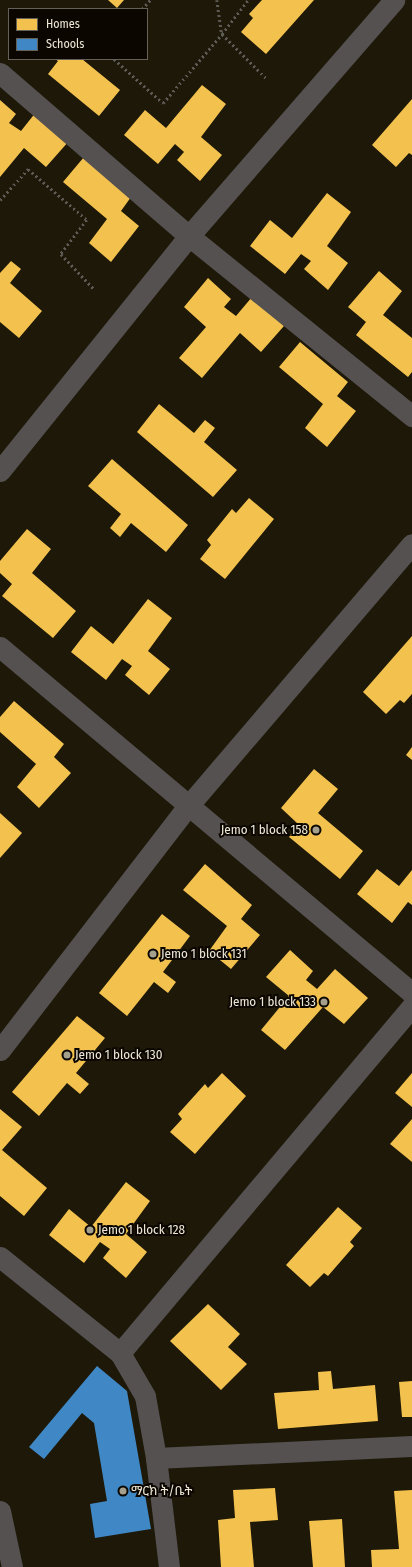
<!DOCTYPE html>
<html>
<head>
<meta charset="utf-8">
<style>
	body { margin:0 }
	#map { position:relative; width:412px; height:1567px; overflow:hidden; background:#1d1808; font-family:"Fira Sans Condensed","Noto Sans Ethiopic",sans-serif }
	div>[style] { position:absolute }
	.homes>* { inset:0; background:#f2c14e }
	.schools>* { inset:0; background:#3f88c5 }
	.path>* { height:2.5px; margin-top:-1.25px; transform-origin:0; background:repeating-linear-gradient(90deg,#5e5a56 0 2px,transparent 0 5px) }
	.minor>* { height:21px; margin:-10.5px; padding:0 10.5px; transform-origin:10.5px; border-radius:10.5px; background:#555151 }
	.dots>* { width:11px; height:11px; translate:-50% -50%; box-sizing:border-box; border:2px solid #0b0700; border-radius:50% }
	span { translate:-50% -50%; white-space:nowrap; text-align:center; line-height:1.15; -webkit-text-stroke:4px #0b0700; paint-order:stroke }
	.poi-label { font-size:13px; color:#eee7d6 }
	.right { translate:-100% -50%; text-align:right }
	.left { translate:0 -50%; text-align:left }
	.legend { position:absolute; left:8px; top:8px; width:140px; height:52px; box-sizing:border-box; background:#0b0700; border:1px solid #666156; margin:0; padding:5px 7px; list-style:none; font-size:12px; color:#eee7d6 }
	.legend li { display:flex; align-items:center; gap:8px; height:20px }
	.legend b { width:20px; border:1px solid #666156 }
</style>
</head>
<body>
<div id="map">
	<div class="homes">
		<i style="clip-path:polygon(108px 0,124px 0,117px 8px)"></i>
		<i style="clip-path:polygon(262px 0,314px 0,266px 54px,241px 32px,253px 18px,249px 14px)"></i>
		<i style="clip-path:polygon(55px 59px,82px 59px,120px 90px,99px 116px,48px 74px,58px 61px)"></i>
		<i style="clip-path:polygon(202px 85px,226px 104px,201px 137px,222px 155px,200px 181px,177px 160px,184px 152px,175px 144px,158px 164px,124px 135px,145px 110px,166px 128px)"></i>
		<i style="clip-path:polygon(412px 99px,412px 155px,409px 153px,396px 167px,372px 145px)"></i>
		<i style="clip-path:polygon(0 100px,16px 114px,9px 123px,21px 131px,36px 112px,69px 141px,46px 167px,24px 148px,0 177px)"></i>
		<i style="clip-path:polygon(84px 157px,131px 197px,121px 211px,139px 226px,111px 262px,89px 243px,107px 219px,63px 182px)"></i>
		<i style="clip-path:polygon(327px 193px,351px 212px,327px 246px,348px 263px,328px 290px,304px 269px,311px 261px,301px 254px,285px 274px,250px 246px,270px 220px,292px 238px)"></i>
		<i style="clip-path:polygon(11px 261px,21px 269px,10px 283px,42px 311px,19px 338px,0 322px,0 273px)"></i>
		<i style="clip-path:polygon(379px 271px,402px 291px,383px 315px,412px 338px,412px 372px,408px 377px,356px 335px,366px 322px,348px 307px)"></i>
		<i style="clip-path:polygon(208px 278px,231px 299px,224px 307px,236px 316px,252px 297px,284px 326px,261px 352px,240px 333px,202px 378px,179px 358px,206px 327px,184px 307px)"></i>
		<i style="clip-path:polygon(300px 342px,348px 382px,337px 396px,356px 411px,327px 447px,305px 428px,323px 404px,279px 367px)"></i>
		<i style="clip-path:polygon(159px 404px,194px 433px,205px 420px,215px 428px,204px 442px,237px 470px,213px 497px,137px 432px)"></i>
		<i style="clip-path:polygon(112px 459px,188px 525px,166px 552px,131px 523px,120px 537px,110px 528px,121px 514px,88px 486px)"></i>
		<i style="clip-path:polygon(249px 498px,274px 519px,225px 579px,200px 559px,211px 545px,207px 540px,232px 509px,236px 513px)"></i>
		<i style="clip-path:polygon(27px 529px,51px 549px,32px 573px,76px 611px,53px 638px,2px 596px,12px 584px,0 573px,0 561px)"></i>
		<i style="clip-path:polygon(148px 599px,172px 618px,148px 651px,170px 669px,149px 695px,125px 675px,132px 666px,122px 659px,106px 680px,71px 652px,91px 626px,113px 644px)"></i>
		<i style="clip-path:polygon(412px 636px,412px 694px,404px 703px,400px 700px,386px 714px,363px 692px)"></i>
		<i style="clip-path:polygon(14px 701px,64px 744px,54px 757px,71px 773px,39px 808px,17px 787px,36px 764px,0 732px,0 717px)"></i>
		<i style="clip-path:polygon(412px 747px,412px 760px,406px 755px)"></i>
		<i style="clip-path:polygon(314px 769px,338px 789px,318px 813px,363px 851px,340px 879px,289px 837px,298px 824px,281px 808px)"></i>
		<i style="clip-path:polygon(0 813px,22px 833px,0 858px)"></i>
		<i style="clip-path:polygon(205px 864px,252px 905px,241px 919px,260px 935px,231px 969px,209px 951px,227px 926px,183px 890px)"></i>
		<i style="clip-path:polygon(377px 869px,399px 886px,412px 870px,412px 905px,408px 902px,392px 923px,357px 894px)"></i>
		<i style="clip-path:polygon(162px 914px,190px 936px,163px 972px,176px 982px,168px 993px,154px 982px,127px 1016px,99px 993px)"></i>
		<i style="clip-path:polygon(290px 950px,313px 971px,306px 980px,317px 989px,335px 969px,368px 998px,344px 1024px,323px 1007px,285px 1050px,261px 1030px,289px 996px,266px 977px)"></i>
		<i style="clip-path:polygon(77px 1016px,105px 1038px,76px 1073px,89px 1084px,80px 1094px,67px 1083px,39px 1116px,12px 1092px)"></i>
		<i style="clip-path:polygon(222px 1073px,246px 1096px,195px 1154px,170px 1132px,182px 1119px,178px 1114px,205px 1084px,208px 1088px)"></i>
		<i style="clip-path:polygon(412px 1073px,412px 1107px,395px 1093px)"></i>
		<i style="clip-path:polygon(0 1109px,22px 1127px,2px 1150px,47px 1188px,24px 1216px,0 1196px)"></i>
		<i style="clip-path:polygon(412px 1119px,412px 1162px,390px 1144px)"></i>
		<i style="clip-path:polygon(126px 1182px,150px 1201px,126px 1234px,147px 1252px,126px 1278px,103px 1258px,110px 1249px,100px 1242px,84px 1263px,49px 1235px,69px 1209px,91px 1227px)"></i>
		<i style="clip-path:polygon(338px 1207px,362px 1228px,350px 1242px,354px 1246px,328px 1276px,324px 1273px,310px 1287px,286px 1265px)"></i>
		<i style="clip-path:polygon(208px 1304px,240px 1334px,228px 1347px,247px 1364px,221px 1390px,170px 1341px)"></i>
		<i style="clip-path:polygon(331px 1371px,333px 1389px,375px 1385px,378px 1421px,278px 1429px,274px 1393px,319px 1390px,318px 1372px)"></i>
		<i style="clip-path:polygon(412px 1381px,412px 1417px,402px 1417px,399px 1382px)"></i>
		<i style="clip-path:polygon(275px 1488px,278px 1520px,250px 1522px,254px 1567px,221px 1567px,218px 1520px,235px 1518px,233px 1490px)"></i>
		<i style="clip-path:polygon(412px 1490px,412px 1567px,372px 1567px,371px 1550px,399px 1549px,394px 1491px)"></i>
		<i style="clip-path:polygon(342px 1519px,345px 1567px,313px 1567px,309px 1521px)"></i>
	</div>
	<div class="schools">
		<i style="clip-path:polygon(97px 1366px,127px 1391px,151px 1529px,95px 1538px,90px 1504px,107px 1501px,94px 1423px,82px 1413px,44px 1459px,29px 1447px)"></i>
	</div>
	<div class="path">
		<i style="left:217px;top:0;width:34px;rotate:82deg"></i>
		<i style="left:222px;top:34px;width:43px;rotate:-52.6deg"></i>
		<i style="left:142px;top:9px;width:12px;rotate:-48deg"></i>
		<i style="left:114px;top:59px;width:66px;rotate:41.9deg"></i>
		<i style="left:163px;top:103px;width:91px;rotate:-49.5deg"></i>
		<i style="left:222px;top:34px;width:62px;rotate:45deg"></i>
		<i style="left:0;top:200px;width:42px;rotate:-47.9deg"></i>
		<i style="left:28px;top:169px;width:78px;rotate:40.8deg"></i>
		<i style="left:87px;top:220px;width:43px;rotate:127.4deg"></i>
		<i style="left:61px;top:254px;width:47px;rotate:46.7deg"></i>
	</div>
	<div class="minor">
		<i style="left:0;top:73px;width:250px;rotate:40.8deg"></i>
		<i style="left:189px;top:236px;width:287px;rotate:38.9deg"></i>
		<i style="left:0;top:471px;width:302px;rotate:-51.2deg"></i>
		<i style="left:189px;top:236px;width:313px;rotate:-49deg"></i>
		<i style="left:0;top:647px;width:538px;rotate:40.02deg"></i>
		<i style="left:0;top:1050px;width:309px;rotate:-52.4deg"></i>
		<i style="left:189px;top:805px;width:343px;rotate:-49.5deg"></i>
		<i style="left:0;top:1257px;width:154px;rotate:38.7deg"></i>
		<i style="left:120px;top:1353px;width:50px;rotate:59.8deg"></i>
		<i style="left:145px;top:1396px;width:63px;rotate:79.9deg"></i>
		<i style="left:156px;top:1458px;width:110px;rotate:83.2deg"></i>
		<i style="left:120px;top:1353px;width:454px;rotate:-49.9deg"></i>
		<i style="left:156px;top:1458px;width:256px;rotate:-2.7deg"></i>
		<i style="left:0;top:1511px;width:57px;rotate:77.9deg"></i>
	</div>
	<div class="dots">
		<i style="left:316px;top:830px;background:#a59f8e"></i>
		<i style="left:153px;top:954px;background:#a59f8e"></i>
		<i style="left:324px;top:1002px;background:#a59f8e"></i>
		<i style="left:67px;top:1055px;background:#a59f8e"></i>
		<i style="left:90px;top:1230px;background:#a59f8e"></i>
		<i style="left:123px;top:1491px;background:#a59f8e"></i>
	</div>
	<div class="poi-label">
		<span class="right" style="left:308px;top:830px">Jemo 1 block 158</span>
		<span class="left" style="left:161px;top:954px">Jemo 1 block 131</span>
		<span class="right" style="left:316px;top:1002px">Jemo 1 block 133</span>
		<span class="left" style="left:75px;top:1055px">Jemo 1 block 130</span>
		<span class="left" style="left:98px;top:1230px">Jemo 1 block 128</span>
		<span class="left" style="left:131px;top:1491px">ማርክ ት/ቤት</span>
	</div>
	<ul class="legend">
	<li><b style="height:11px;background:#f2c14e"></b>Homes</li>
	<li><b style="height:11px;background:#3f88c5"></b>Schools</li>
	</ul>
</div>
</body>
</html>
